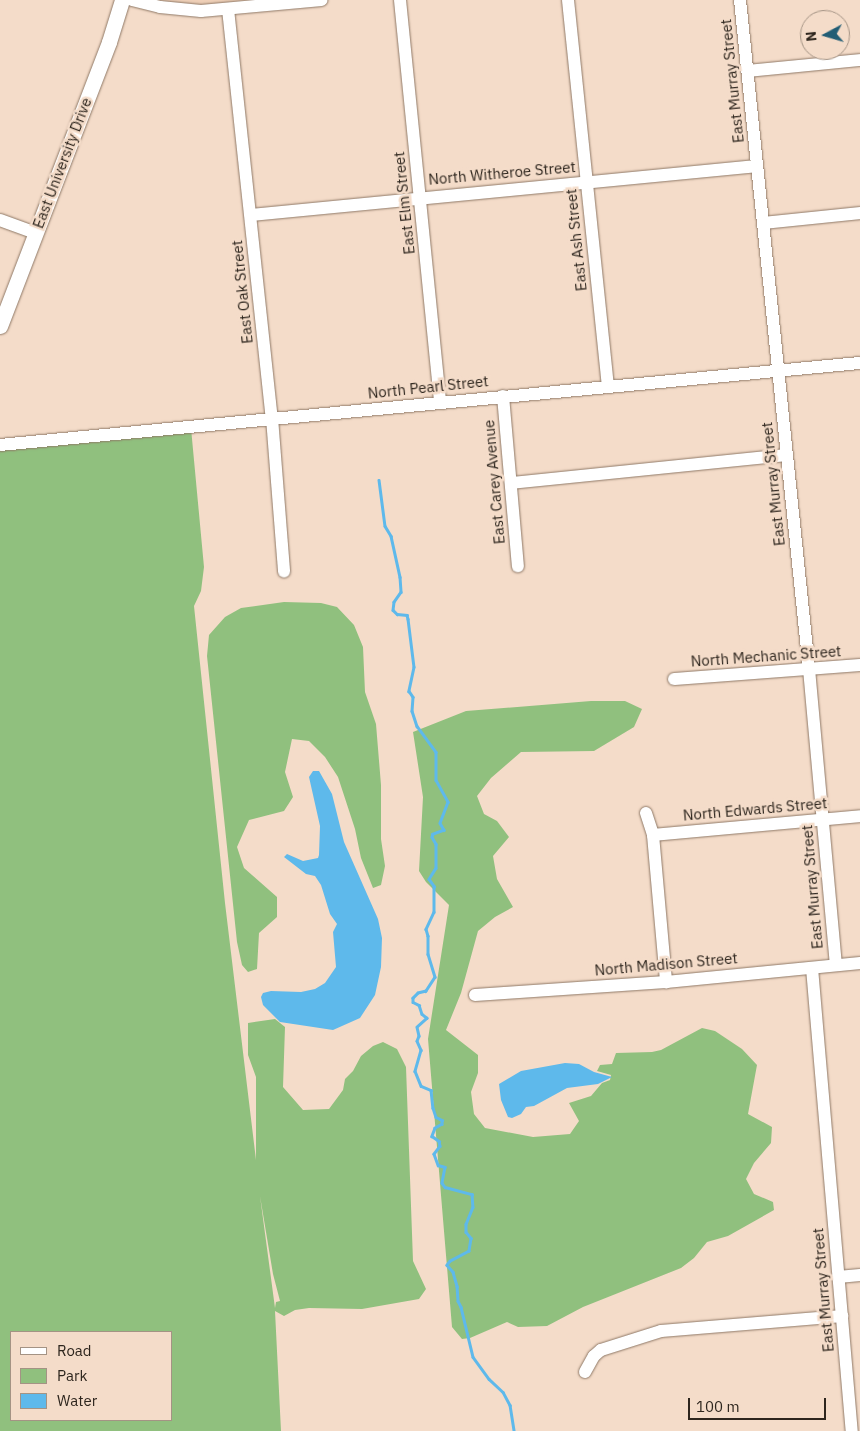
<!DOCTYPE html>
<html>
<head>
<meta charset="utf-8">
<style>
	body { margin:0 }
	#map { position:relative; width:860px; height:1431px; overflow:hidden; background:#f4dcc9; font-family:"IBM Plex Sans",sans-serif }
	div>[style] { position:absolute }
	.built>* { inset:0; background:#efd0b8 }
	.green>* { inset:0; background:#90c07e }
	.water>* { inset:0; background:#5eb9eb }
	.stream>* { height:2.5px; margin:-1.25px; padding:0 1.25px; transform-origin:1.25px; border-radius:1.25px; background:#5eb9eb }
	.roads { filter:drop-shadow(0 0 1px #8f7967) drop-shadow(0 0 1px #8f7967) }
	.minor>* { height:12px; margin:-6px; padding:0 6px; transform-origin:6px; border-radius:6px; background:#fff }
	.major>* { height:15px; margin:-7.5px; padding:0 7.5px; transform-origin:7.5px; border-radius:7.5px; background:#fff }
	span { translate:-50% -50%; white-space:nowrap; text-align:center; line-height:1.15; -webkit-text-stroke:5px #f4dcc9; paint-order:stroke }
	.street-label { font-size:15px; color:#2d251d }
	.legend { position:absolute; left:10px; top:1331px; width:162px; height:90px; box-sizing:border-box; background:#f4dcc9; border:1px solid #a49384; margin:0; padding:6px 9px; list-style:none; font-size:15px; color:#2d251d }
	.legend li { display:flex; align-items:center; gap:10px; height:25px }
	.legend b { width:25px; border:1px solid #a49384 }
	.north { position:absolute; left:800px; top:10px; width:50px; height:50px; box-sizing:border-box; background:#f4dcc9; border:1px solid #a49384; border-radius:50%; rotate:264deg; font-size:14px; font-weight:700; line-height:20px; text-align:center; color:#2d251d }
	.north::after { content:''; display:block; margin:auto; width:18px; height:22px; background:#215d75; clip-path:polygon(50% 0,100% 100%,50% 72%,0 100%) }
	.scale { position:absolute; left:688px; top:1398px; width:138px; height:22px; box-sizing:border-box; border:2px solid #2d251d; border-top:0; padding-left:6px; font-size:15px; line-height:18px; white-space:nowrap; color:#2d251d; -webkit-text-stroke:4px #f4dcc9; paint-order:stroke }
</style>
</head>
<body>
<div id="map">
	<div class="built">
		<i style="clip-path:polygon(132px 0,322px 0,214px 10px)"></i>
	</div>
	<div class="green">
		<i style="clip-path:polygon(evenodd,191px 428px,204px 567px,201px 591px,194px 606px,225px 903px,256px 1160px,256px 1077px,248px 1055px,248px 1023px,275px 1019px,285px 1027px,283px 1087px,303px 1110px,329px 1109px,343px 1090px,345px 1079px,353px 1071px,361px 1056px,373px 1046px,383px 1042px,397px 1049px,406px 1067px,413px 1261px,426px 1289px,419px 1299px,362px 1309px,309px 1308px,295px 1310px,284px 1316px,275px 1311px,281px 1431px,0 1431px,0 445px,191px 428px,260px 1196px,273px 1274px,280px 1301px,276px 1302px,275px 1308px,260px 1196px,191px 428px,11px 1332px,171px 1332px,171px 1420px,11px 1420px,11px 1332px)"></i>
		<i style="clip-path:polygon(284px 602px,321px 603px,337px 607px,354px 625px,363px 647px,365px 692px,376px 724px,381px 785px,381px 839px,385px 866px,381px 885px,373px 888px,361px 858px,355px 829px,338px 777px,325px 757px,309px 741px,292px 739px,285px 772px,293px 797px,284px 811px,249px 820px,237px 847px,244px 868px,277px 897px,277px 917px,259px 933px,257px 969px,248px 972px,242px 965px,237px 942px,207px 656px,209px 635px,225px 617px,241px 608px)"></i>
		<i style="clip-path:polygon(591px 701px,625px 701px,642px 709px,634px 727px,594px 751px,521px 752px,491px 778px,477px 796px,484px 814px,497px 821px,509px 837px,493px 856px,497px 879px,513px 907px,495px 917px,478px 931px,461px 993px,446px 1030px,478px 1055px,478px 1073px,471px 1092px,474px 1114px,485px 1128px,533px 1137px,570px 1134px,579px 1121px,569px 1103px,591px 1096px,602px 1083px,610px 1080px,611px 1075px,597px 1071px,600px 1065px,612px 1064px,616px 1053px,652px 1052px,661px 1050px,702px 1028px,715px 1031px,742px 1049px,757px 1065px,748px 1114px,772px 1127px,771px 1143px,754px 1163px,746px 1179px,754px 1194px,773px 1202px,774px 1210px,728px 1236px,707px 1242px,694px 1258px,681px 1268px,583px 1307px,547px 1326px,518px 1327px,507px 1322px,470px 1338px,462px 1339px,452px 1327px,428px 1039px,449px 905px,426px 882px,419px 871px,423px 797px,413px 732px,466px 711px)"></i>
	</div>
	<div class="water">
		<i style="clip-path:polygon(313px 771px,319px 771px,332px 794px,344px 842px,378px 919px,382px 938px,381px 967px,375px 995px,360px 1018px,333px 1030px,280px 1022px,263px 1005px,261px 997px,263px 993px,271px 991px,301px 992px,315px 989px,325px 983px,336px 967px,333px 932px,337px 924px,330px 914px,321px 885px,315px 876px,306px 874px,284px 857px,287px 854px,303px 861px,318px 858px,319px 855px,320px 826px,309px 777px)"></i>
		<i style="clip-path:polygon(565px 1063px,579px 1064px,594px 1072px,612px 1077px,598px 1084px,567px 1088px,534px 1106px,526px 1107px,521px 1114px,512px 1118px,508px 1117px,501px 1100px,499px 1084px,521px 1071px)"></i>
	</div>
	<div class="stream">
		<i style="left:379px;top:480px;width:46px;rotate:82.6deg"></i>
		<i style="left:385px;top:526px;width:12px;rotate:59deg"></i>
		<i style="left:391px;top:536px;width:42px;rotate:77.6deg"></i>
		<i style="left:400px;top:577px;width:15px;rotate:86deg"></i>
		<i style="left:401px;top:592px;width:12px;rotate:125deg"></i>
		<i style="left:394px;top:602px;width:8px;rotate:97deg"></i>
		<i style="left:393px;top:610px;width:6px;rotate:45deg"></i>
		<i style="left:397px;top:614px;width:10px;rotate:6deg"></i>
		<i style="left:407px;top:615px;width:4px;rotate:76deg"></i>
		<i style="left:408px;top:619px;width:48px;rotate:82.9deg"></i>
		<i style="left:414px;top:667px;width:25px;rotate:102deg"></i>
		<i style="left:409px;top:691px;width:7px;rotate:56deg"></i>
		<i style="left:413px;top:697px;width:14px;rotate:94deg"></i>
		<i style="left:412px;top:711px;width:16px;rotate:72deg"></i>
		<i style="left:417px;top:726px;width:32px;rotate:54deg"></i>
		<i style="left:436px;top:752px;width:28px;rotate:90deg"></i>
		<i style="left:436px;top:780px;width:25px;rotate:61deg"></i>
		<i style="left:448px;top:802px;width:22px;rotate:111deg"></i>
		<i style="left:440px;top:823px;width:8px;rotate:60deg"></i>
		<i style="left:444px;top:830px;width:12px;rotate:160deg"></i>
		<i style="left:433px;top:834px;width:3px;rotate:108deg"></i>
		<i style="left:432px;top:837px;width:8px;rotate:60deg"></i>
		<i style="left:436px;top:844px;width:24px;rotate:90deg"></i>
		<i style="left:436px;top:868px;width:13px;rotate:122deg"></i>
		<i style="left:429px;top:879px;width:9px;rotate:54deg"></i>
		<i style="left:434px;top:886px;width:26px;rotate:90deg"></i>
		<i style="left:434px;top:912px;width:19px;rotate:115deg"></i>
		<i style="left:426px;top:929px;width:7px;rotate:74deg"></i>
		<i style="left:428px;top:936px;width:18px;rotate:90deg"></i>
		<i style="left:428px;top:954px;width:24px;rotate:73deg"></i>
		<i style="left:435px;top:977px;width:17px;rotate:123deg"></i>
		<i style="left:426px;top:991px;width:8px;rotate:166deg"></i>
		<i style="left:418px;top:993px;width:7px;rotate:135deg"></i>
		<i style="left:413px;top:998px;width:4px;rotate:90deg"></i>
		<i style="left:413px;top:1002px;width:7px;rotate:27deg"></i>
		<i style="left:419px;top:1005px;width:9px;rotate:72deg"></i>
		<i style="left:422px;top:1014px;width:6px;rotate:39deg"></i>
		<i style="left:427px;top:1018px;width:13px;rotate:138deg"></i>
		<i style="left:417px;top:1027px;width:9px;rotate:77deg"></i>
		<i style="left:419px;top:1036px;width:5px;rotate:112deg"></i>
		<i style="left:417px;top:1041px;width:10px;rotate:66deg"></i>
		<i style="left:421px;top:1050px;width:22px;rotate:106deg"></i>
		<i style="left:415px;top:1071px;width:16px;rotate:68deg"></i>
		<i style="left:421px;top:1086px;width:11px;rotate:22deg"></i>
		<i style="left:431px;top:1090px;width:18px;rotate:84deg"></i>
		<i style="left:433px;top:1108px;width:9px;rotate:72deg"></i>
		<i style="left:436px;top:1117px;width:7px;rotate:27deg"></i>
		<i style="left:442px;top:1120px;width:4px;rotate:90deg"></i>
		<i style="left:442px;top:1124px;width:8px;rotate:150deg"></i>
		<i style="left:435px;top:1128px;width:9px;rotate:111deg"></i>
		<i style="left:432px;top:1136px;width:9px;rotate:36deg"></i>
		<i style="left:439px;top:1141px;width:5px;rotate:79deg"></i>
		<i style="left:440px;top:1146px;width:10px;rotate:127deg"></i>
		<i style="left:434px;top:1154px;width:12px;rotate:70deg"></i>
		<i style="left:438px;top:1165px;width:7px;rotate:16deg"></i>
		<i style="left:445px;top:1167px;width:16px;rotate:101deg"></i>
		<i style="left:442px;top:1183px;width:5px;rotate:53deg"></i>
		<i style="left:445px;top:1187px;width:28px;rotate:15deg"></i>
		<i style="left:472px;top:1194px;width:13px;rotate:86deg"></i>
		<i style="left:473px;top:1207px;width:18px;rotate:112deg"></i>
		<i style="left:466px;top:1224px;width:8px;rotate:90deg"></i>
		<i style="left:466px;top:1232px;width:8px;rotate:50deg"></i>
		<i style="left:471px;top:1238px;width:13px;rotate:99deg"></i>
		<i style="left:469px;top:1251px;width:21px;rotate:152deg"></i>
		<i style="left:450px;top:1261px;width:5px;rotate:127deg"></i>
		<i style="left:447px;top:1265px;width:9px;rotate:49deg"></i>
		<i style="left:453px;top:1272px;width:15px;rotate:74deg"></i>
		<i style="left:457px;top:1286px;width:15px;rotate:86deg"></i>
		<i style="left:458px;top:1301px;width:7px;rotate:63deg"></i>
		<i style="left:461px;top:1307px;width:51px;rotate:76.5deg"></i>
		<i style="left:473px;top:1357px;width:27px;rotate:54deg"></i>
		<i style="left:489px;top:1379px;width:19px;rotate:43deg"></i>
		<i style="left:503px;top:1392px;width:15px;rotate:62deg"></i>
		<i style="left:510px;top:1405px;width:26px;rotate:81deg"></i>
	</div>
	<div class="roads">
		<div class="minor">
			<i style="left:132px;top:0;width:29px;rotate:14deg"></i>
			<i style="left:160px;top:7px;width:41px;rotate:5.6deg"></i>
			<i style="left:201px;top:11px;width:121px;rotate:-5.2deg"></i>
			<i style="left:400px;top:0;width:404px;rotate:84.3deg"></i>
			<i style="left:568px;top:0;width:389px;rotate:84.1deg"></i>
			<i style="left:740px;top:0;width:673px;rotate:84.11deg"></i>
			<i style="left:809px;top:669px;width:297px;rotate:84.8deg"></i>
			<i style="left:228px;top:9px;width:411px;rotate:83.9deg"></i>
			<i style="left:272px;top:418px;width:154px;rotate:85.5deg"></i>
			<i style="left:748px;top:71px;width:113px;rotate:-5.6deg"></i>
			<i style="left:251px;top:215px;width:508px;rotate:-5.53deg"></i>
			<i style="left:0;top:220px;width:38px;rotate:20deg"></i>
			<i style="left:763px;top:223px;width:98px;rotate:-5.9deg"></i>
			<i style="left:503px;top:396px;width:171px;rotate:85deg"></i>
			<i style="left:0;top:445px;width:864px;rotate:-5.45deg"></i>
			<i style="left:511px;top:483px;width:276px;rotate:-5.8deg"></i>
			<i style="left:674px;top:679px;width:187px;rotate:-4.3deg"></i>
			<i style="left:646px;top:813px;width:23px;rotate:72deg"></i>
			<i style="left:653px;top:835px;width:148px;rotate:84.9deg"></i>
			<i style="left:653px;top:835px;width:208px;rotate:-5.2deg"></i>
			<i style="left:812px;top:968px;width:465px;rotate:85.1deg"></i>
			<i style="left:475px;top:995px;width:191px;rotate:-3.9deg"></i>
			<i style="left:666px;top:982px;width:195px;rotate:-5.6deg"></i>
			<i style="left:838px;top:1277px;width:22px;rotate:-5deg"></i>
			<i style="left:585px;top:1372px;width:18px;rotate:-61deg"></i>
			<i style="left:594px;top:1356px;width:9px;rotate:-41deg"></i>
			<i style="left:601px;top:1350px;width:63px;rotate:-17.6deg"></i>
			<i style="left:661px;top:1331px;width:182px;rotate:-4.7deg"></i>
		</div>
		<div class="major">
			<i style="left:0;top:326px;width:304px;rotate:-69deg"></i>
			<i style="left:109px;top:42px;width:44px;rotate:-72.8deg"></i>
		</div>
	</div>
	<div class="street-label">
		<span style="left:732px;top:81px;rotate:-96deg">East Murray Street</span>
		<span style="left:62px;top:163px;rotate:-69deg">East University Drive</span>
		<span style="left:502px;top:173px;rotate:-5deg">North Witheroe Street</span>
		<span style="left:404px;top:203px;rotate:-96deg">East Elm Street</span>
		<span style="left:576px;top:240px;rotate:-96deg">East Ash Street</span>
		<span style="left:242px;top:292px;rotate:-96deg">East Oak Street</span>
		<span style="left:428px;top:387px;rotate:-6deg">North Pearl Street</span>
		<span style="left:494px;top:482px;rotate:-95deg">East Carey Avenue</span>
		<span style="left:773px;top:484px;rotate:-96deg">East Murray Street</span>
		<span style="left:766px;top:656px;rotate:-4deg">North Mechanic Street</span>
		<span style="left:755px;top:809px;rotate:-5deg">North Edwards Street</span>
		<span style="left:812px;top:887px;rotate:-95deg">East Murray Street</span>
		<span style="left:666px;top:964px;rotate:-5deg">North Madison Street</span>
		<span style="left:823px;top:1290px;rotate:-95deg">East Murray Street</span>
	</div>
	<ul class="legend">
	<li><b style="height:6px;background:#fff"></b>Road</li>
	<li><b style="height:14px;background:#90c07e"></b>Park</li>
	<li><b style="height:14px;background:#5eb9eb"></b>Water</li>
	</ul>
	<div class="north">N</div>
	<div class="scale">100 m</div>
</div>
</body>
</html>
